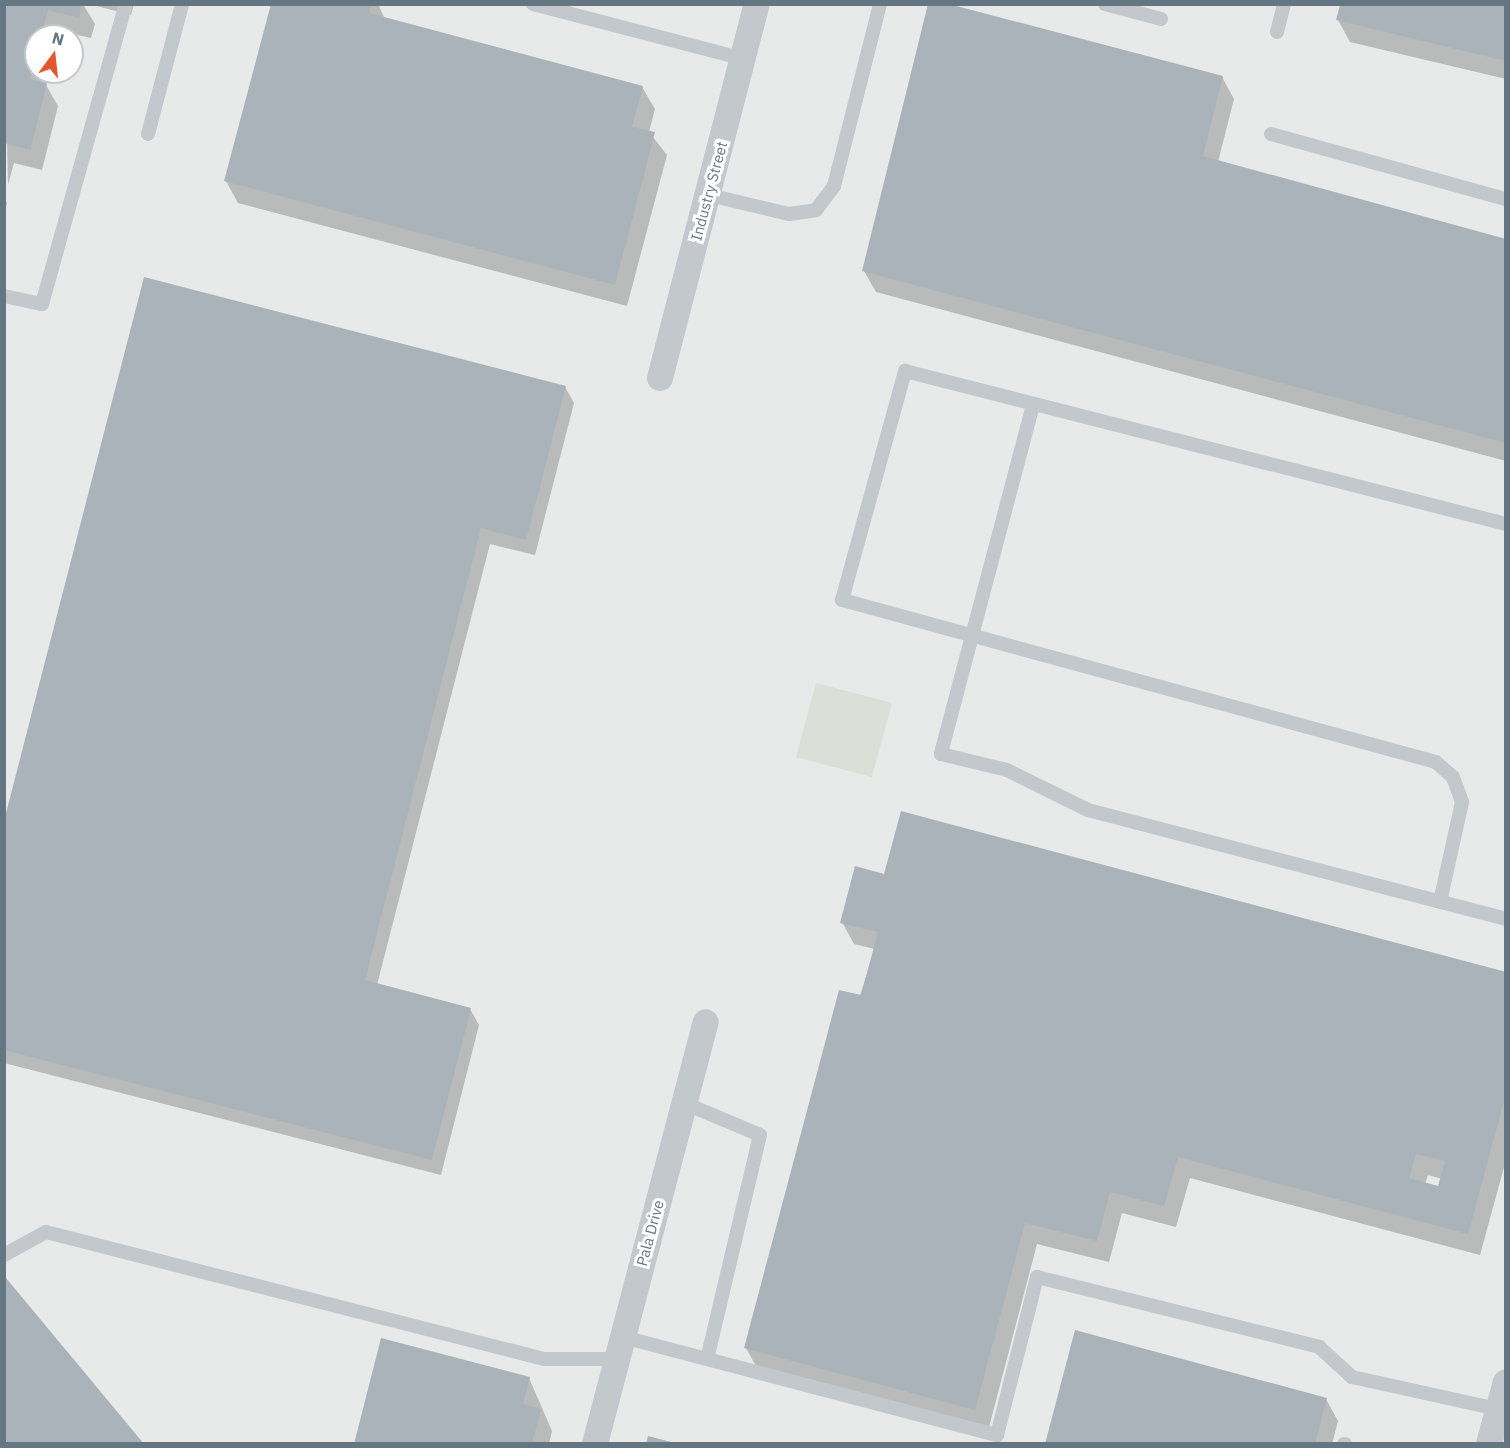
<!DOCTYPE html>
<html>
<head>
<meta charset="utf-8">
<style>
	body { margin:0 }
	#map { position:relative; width:1510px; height:1448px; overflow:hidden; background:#fafaf8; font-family:"IBM Plex Sans",sans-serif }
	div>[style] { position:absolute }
	.built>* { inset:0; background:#e8e9e9 }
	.green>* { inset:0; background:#dadfd7 }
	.shadow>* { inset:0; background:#0003 }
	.building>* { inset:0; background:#aab3b9 }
	.service>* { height:14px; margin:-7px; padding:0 7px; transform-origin:7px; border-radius:7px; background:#c3c8cc }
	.minor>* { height:26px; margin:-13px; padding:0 13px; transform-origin:13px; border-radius:13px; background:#c3c8cc }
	span { translate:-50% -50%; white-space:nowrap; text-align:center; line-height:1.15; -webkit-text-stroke:6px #fff; paint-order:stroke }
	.street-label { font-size:15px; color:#657683 }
	.frame { position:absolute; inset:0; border:6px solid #657683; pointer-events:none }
	.north { position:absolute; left:24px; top:24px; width:60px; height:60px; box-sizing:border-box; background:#fff; border:2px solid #c1c8cd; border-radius:50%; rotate:15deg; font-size:16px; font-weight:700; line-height:24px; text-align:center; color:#657683 }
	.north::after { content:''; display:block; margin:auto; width:21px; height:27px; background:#e4572e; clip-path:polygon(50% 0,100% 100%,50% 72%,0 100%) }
</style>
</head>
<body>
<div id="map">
	<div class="built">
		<i style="clip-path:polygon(evenodd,5px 5px,1505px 5px,1505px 1443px,5px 1443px,5px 5px,36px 36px,72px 36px,72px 72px,36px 72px,36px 36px)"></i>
	</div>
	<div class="green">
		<i style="clip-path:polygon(816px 683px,892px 703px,872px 777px,796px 757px)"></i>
	</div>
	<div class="shadow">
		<i style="clip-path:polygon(4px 4px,83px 4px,95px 24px,91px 38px,60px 31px,59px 36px,36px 36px,36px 72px,50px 72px,46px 85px,58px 106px,42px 170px,14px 163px,8px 185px)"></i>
		<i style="clip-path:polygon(89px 4px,134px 4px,131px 15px)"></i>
		<i style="clip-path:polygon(319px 4px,378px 4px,385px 19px,642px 87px,655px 109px,649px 132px,667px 155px,627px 306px,238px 203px,226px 181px)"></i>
		<i style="clip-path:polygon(1341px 4px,1506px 4px,1506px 79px,1350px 42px,1338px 20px)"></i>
		<i style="clip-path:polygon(1222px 77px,1234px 99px,1218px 162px,1506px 240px,1506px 461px,876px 292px,864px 271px)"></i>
		<i style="clip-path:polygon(4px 198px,7px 203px,4px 215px)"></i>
		<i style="clip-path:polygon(565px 387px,574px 403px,535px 555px,490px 544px,377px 985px,470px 1009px,479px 1025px,441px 1175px,4px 1063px,4px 827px)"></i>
		<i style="clip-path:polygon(evenodd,885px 876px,1506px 973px,1506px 1160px,1480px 1255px,1190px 1178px,1176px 1227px,1122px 1213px,1109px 1262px,1037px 1244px,988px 1431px,758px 1370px,746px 1348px,875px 949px,854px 944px,842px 922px,885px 876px,1428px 1175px,1442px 1179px,1439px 1188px,1425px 1184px,1428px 1175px)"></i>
		<i style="clip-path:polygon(6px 1280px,142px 1444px,4px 1444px)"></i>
		<i style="clip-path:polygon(529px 1378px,552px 1431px,549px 1444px,355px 1444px)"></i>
		<i style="clip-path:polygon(1326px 1399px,1338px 1421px,1332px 1444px,1046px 1444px)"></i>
	</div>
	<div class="building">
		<i style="clip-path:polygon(4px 4px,82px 4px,79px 18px,48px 10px,41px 36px,36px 36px,30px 79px,47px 84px,30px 150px,4px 143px)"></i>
		<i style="clip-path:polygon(271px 4px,371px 4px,369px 13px,643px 86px,632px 127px,655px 132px,615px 285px,224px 181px)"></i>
		<i style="clip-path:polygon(928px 4px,949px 4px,1223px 76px,1203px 156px,1506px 239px,1506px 443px,862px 271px)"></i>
		<i style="clip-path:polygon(1340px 5px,1506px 5px,1506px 61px,1336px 20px)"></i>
		<i style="clip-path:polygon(144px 277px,566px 386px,526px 540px,481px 528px,365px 980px,471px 1008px,432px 1160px,4px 1050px,4px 821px)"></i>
		<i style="clip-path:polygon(evenodd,901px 811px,1506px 972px,1506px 1094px,1468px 1234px,1178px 1157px,1164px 1206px,1110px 1192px,1097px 1241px,1025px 1223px,975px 1410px,744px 1348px,839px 990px,861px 995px,878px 932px,840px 923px,855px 866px,884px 874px,901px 811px,1416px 1154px,1445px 1161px,1438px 1186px,1409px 1178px,1416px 1154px)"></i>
		<i style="clip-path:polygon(6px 1278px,144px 1444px,4px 1444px)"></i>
		<i style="clip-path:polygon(1075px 1330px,1327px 1398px,1315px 1444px,1045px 1444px)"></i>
		<i style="clip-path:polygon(381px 1338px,530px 1377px,523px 1404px,541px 1409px,532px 1444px,354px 1444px)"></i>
		<i style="clip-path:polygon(648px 1436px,675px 1443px,675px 1444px,646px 1444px)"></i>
	</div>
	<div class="service">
		<i style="left:533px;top:4px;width:218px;rotate:14.6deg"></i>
		<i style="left:1105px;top:4px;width:58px;rotate:15deg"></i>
		<i style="left:1277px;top:32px;width:29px;rotate:-76deg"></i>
		<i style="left:148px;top:134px;width:134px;rotate:-75.3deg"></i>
		<i style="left:1271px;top:134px;width:244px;rotate:15.5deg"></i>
		<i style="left:709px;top:195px;width:82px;rotate:13.4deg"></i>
		<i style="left:789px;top:214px;width:27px;rotate:-8deg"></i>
		<i style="left:816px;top:210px;width:30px;rotate:-53deg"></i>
		<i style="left:834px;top:186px;width:188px;rotate:-75.8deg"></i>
		<i style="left:4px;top:296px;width:39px;rotate:12deg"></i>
		<i style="left:42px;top:304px;width:312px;rotate:-74.4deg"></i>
		<i style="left:1033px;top:405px;width:361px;rotate:104.8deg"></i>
		<i style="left:941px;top:754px;width:68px;rotate:13.6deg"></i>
		<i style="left:1007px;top:770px;width:90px;rotate:26.3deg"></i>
		<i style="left:1088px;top:810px;width:432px;rotate:14.6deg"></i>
		<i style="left:1440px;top:902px;width:102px;rotate:-77.6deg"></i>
		<i style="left:1462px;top:802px;width:27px;rotate:-110deg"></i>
		<i style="left:1453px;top:777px;width:23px;rotate:-139deg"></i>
		<i style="left:1436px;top:762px;width:616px;rotate:-164.74deg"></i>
		<i style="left:842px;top:600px;width:238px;rotate:-74.6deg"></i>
		<i style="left:905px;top:371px;width:620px;rotate:14.28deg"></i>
		<i style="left:684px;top:1103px;width:82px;rotate:22.8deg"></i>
		<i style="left:760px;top:1135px;width:230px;rotate:103.3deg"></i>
		<i style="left:4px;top:1255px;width:48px;rotate:-28.7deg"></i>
		<i style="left:46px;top:1232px;width:514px;rotate:14.31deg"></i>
		<i style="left:544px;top:1359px;width:73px"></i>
		<i style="left:623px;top:1337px;width:387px;rotate:14.7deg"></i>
		<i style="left:997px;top:1435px;width:163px;rotate:-75.8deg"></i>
		<i style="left:1037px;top:1277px;width:291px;rotate:13.9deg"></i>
		<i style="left:1319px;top:1347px;width:45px;rotate:42.3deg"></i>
		<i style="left:1352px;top:1377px;width:149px;rotate:12.4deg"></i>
		<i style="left:1344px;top:1444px;width:1px"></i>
	</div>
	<div class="minor">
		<i style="left:660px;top:378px;width:386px;rotate:-75.5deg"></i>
		<i style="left:595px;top:1444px;width:436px;rotate:-75.3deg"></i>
		<i style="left:1489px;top:1444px;width:64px;rotate:-74.7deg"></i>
	</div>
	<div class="street-label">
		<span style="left:709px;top:191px;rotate:-75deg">Industry Street</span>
		<span style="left:650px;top:1233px;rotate:-75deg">Pala Drive</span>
	</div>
	<div class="frame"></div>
	<div class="north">N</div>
</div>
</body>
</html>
